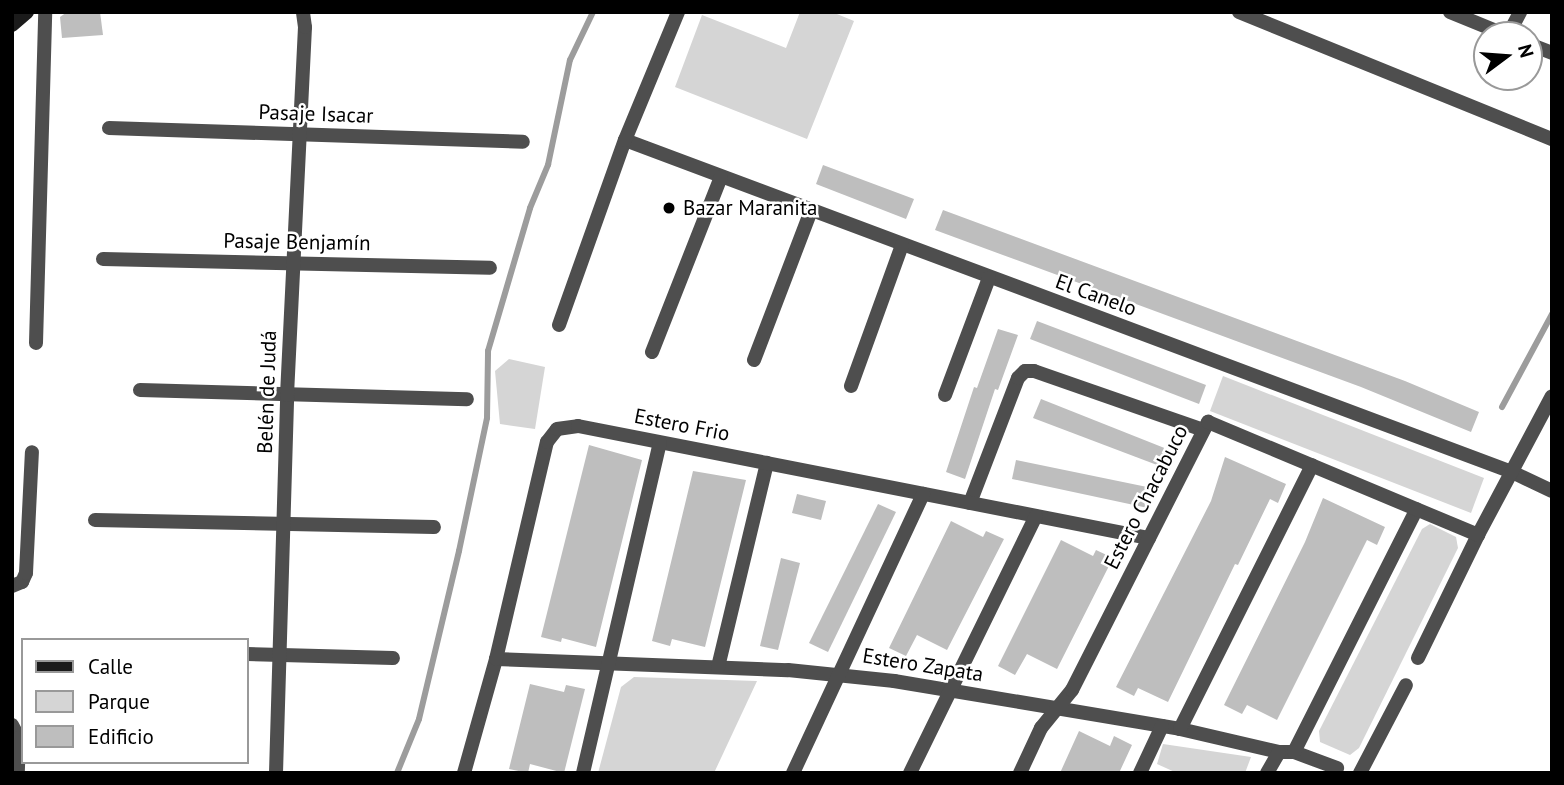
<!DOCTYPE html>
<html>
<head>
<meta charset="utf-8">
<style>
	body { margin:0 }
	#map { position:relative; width:1564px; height:785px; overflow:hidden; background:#fff; font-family:"PT Sans",sans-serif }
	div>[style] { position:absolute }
	.green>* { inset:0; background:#d5d5d5 }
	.stream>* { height:6px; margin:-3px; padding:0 3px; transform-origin:3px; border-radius:3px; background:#9c9c9c }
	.building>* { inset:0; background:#bebebe }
	.minor>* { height:14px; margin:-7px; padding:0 7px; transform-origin:7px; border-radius:7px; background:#4e4e4e }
	.secondary>* { height:14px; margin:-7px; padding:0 7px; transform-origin:7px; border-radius:7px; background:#1b1b1b }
	.dots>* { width:19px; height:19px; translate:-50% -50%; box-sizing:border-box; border:4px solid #fff; border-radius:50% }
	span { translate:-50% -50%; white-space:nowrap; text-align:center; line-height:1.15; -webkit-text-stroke:5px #fff; paint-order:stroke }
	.street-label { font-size:21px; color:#000 }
	.poi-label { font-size:21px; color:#000 }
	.left { translate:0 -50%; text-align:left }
	.frame { position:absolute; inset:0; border:14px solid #000; pointer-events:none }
	.legend { position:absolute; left:21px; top:638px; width:228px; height:126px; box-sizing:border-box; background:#fff; border:2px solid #999; margin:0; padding:9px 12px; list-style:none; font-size:21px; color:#000 }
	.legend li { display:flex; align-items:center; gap:14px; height:35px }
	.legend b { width:35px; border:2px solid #999 }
	.north { position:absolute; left:1473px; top:21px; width:70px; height:70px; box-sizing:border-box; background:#fff; border:2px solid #999; border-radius:50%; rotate:74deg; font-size:19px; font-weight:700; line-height:28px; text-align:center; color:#000 }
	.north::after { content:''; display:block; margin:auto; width:24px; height:32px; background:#000; clip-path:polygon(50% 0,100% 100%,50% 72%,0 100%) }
</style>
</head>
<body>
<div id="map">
	<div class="green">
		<i style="clip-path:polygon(800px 12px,832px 12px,854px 21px,807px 139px,675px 87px,702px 15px,786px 48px)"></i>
		<i style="clip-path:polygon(509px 359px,545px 367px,535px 429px,500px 424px,495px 371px)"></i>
		<i style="clip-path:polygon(1223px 376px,1484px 478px,1471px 513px,1210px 411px)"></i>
		<i style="clip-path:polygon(1430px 524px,1456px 537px,1458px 548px,1359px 748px,1350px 755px,1320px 742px,1319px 731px,1422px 529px)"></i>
		<i style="clip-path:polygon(634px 677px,757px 681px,714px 773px,598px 773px,621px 687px)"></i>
		<i style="clip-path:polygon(1163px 744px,1251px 757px,1245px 773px,1177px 773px,1157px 764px)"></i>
	</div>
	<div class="stream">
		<i style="left:1502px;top:407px;width:106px;rotate:-61.7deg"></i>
		<i style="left:397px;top:773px;width:58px;rotate:-67.8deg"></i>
		<i style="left:419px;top:719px;width:173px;rotate:-76.6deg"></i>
		<i style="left:459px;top:551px;width:136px;rotate:-78.1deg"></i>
		<i style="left:487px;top:418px;width:67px;rotate:-89.1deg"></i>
		<i style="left:488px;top:351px;width:149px;rotate:-73.6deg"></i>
		<i style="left:530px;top:208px;width:47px;rotate:-67.3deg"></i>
		<i style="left:548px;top:165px;width:107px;rotate:-78.2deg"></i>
		<i style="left:570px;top:60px;width:53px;rotate:-64.4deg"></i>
	</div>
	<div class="building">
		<i style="clip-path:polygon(67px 12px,100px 12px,103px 35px,62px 38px,60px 17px)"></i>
		<i style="clip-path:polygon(823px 165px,914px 199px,906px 219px,816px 184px)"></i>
		<i style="clip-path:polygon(943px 210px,1405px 381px,1479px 412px,1471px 432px,1361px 387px,935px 230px)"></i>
		<i style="clip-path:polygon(1037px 321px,1206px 385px,1199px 404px,1030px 339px)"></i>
		<i style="clip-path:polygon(998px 329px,1018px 335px,998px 390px,995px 389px,965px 479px,946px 472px,974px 387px,977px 388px)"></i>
		<i style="clip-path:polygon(1041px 399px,1172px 451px,1165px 468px,1033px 418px)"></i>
		<i style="clip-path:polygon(589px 445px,642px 460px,596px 647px,562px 638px,561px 642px,541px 637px)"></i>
		<i style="clip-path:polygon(1225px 457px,1286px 484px,1278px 503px,1270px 499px,1238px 565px,1235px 564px,1168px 702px,1138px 688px,1134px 696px,1116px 687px,1211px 501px)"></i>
		<i style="clip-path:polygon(1016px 460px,1152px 488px,1148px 508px,1012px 479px)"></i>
		<i style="clip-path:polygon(693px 471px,746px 480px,705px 647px,672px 639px,670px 646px,652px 641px)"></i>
		<i style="clip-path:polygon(797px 494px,826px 501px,821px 520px,792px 513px)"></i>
		<i style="clip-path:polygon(1323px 498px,1385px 527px,1377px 545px,1367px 540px,1277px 720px,1247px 705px,1242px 714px,1224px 705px,1305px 542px)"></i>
		<i style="clip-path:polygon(878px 504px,896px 512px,828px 652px,809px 643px)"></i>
		<i style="clip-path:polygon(951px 521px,983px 537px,986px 531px,1004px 539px,947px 650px,917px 635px,906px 656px,889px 648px)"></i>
		<i style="clip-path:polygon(1061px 540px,1093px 556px,1096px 550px,1113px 558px,1057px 669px,1027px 654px,1015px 675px,998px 666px)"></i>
		<i style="clip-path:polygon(781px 558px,800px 563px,778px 650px,760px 646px)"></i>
		<i style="clip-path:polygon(530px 684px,564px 692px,566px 685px,585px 689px,564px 773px,530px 764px,528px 773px,509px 769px)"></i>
		<i style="clip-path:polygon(1079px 731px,1110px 746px,1114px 736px,1132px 745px,1119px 773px,1060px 773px)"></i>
	</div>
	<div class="minor">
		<i style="left:1239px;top:12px;width:338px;rotate:22.1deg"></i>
		<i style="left:1450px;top:12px;width:61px;rotate:22.3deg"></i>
		<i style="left:1508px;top:35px;width:26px;rotate:-62deg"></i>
		<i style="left:1529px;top:44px;width:25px;rotate:21deg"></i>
		<i style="left:109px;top:128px;width:414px;rotate:1.9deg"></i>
		<i style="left:625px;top:140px;width:947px;rotate:20.52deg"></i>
		<i style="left:1512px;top:472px;width:44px;rotate:25.4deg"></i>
		<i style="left:103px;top:259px;width:387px;rotate:1.3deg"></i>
		<i style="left:559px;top:325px;width:196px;rotate:-70.4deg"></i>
		<i style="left:625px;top:140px;width:139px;rotate:-67.5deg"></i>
		<i style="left:36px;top:343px;width:331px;rotate:-88.4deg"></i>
		<i style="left:652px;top:352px;width:188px;rotate:-68.5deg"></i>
		<i style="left:754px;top:360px;width:160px;rotate:-69.1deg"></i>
		<i style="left:851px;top:386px;width:150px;rotate:-70.1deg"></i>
		<i style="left:140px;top:390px;width:327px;rotate:1.6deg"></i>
		<i style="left:945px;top:395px;width:125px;rotate:-69.4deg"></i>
		<i style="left:970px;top:503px;width:134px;rotate:-69deg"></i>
		<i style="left:1018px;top:378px;width:10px;rotate:-45deg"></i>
		<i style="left:1025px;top:371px;width:9px"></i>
		<i style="left:1034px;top:371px;width:179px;rotate:19.2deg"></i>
		<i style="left:95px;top:520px;width:339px;rotate:1.2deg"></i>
		<i style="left:12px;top:586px;width:11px;rotate:-22deg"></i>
		<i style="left:22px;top:582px;width:10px;rotate:-66deg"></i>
		<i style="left:26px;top:573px;width:121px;rotate:-87.2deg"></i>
		<i style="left:247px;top:654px;width:146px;rotate:1.6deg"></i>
		<i style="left:1418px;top:658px;width:137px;rotate:-64deg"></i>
		<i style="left:1478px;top:535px;width:157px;rotate:-62deg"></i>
		<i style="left:496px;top:659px;width:292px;rotate:2.2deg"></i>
		<i style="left:788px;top:670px;width:107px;rotate:5.9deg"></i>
		<i style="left:894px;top:681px;width:290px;rotate:9.5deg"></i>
		<i style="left:1180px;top:729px;width:102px;rotate:13.1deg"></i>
		<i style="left:1279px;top:752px;width:15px"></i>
		<i style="left:1294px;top:752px;width:46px;rotate:20.4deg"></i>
		<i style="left:718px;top:667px;width:210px;rotate:-76.5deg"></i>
		<i style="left:12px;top:725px;width:15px;rotate:62deg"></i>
		<i style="left:19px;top:738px;width:35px;rotate:92deg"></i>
		<i style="left:1180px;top:729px;width:295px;rotate:-63.4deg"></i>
		<i style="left:1294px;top:752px;width:272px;rotate:-63.2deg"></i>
		<i style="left:276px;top:773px;width:378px;rotate:-88.3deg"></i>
		<i style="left:287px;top:395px;width:368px;rotate:-87.2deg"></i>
		<i style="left:305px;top:27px;width:15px;rotate:-98deg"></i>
		<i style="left:464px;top:773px;width:118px;rotate:-74.3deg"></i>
		<i style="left:496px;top:659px;width:223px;rotate:-76.8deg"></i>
		<i style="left:547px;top:442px;width:16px;rotate:-52deg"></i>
		<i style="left:557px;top:429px;width:21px;rotate:-8deg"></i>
		<i style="left:578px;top:426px;width:582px;rotate:11.1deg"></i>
		<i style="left:583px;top:773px;width:339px;rotate:-76.9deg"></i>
		<i style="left:793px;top:773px;width:308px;rotate:-65deg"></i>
		<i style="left:910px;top:773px;width:286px;rotate:-63.9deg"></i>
		<i style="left:1020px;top:773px;width:50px;rotate:-65deg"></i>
		<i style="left:1041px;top:728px;width:49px;rotate:-50.8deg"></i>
		<i style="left:1072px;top:690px;width:301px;rotate:-63.1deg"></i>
		<i style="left:1208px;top:422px;width:293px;rotate:22.7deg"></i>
		<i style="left:1140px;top:773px;width:52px;rotate:-64.9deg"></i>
		<i style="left:1267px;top:773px;width:24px;rotate:-60deg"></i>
		<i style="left:1360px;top:773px;width:99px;rotate:-62.4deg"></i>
	</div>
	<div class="secondary">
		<i style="left:12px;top:25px;width:20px;rotate:-41deg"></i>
	</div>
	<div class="dots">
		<i style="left:669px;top:208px;background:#000"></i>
	</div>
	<div class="street-label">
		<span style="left:316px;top:114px;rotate:2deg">Pasaje Isacar</span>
		<span style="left:297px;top:242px;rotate:1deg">Pasaje Benjamín</span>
		<span style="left:1096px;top:295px;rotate:20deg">El Canelo</span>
		<span style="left:267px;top:392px;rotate:-88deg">Belén de Judá</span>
		<span style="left:682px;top:425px;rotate:11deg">Estero Frio</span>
		<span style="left:1146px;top:497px;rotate:-63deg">Estero Chacabuco</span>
		<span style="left:923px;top:665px;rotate:9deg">Estero Zapata</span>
	</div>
	<div class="poi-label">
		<span class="left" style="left:683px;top:208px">Bazar Maranita</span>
	</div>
	<div class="frame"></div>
	<ul class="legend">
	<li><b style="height:9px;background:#1b1b1b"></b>Calle</li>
	<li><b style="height:19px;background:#d5d5d5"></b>Parque</li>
	<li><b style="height:19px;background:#bebebe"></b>Edificio</li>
	</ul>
	<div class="north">N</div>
</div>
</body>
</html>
